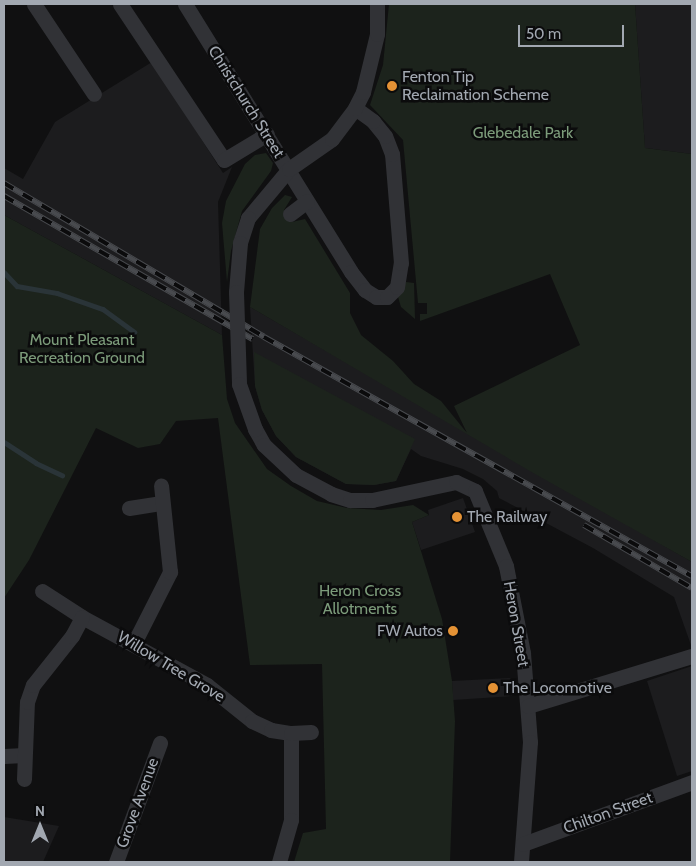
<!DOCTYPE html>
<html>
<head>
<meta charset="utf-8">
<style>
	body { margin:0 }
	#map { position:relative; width:696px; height:866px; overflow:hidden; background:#101011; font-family:Cabin,sans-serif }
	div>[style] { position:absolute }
	.built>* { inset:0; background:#1c1c1e }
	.green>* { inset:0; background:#1c231c }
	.stream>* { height:4.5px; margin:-2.25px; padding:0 2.25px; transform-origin:2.25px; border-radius:2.25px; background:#2a3438 }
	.minor>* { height:15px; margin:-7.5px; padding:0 7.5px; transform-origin:7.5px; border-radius:7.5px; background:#313236 }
	.rail>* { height:5.5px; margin-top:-2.75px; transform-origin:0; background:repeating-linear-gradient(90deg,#0b0b0c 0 11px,#484a4e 0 22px); box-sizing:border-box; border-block:1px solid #484a4e }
	.minor-bridge>* { height:15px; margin:-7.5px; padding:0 7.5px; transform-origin:7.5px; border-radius:7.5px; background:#313236 }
	.dots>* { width:14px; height:14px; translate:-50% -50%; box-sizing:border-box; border:2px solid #0b0b0c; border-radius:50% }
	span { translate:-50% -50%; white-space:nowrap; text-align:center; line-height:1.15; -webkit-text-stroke:5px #0b0b0c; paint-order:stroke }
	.poi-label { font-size:16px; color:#a2a8b1 }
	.left { translate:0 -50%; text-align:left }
	.right { translate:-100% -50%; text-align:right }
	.street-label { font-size:16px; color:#a2a8b1 }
	.park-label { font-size:16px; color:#7c9b7a }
	.frame { position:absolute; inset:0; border:5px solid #a2a8b1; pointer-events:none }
	.north { position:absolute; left:15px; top:801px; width:50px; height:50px; -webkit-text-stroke:4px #0b0b0c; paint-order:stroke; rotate:0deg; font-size:14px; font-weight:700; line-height:20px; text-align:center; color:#a2a8b1 }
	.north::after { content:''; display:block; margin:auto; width:18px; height:22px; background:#a2a8b1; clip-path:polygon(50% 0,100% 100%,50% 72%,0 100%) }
	.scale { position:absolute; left:518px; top:25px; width:106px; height:22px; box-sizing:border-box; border:2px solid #a2a8b1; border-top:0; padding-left:6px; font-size:15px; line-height:18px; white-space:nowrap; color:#a2a8b1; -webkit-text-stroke:4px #0b0b0c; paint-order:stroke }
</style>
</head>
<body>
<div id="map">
	<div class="built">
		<i style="clip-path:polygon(635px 4px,692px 4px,692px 154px,645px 148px)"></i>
		<i style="clip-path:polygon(152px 62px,223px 173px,232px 167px,218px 202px,222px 335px,4px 215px,4px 168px,23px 179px,55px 122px)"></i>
		<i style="clip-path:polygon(250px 307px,692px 562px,692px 648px,674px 597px,593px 548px,499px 498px,497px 491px,483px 479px,463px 469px,421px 456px,411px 449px,396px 481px,374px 485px,346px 484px,296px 457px,276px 436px,262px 410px,255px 386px)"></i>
		<i style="clip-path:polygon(463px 498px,475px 532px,421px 550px,412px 522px,429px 515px,428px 510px)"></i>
		<i style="clip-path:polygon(692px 666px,692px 771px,677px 776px,647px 681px)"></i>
		<i style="clip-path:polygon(511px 678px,512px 696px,453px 700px,452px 681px)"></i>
		<i style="clip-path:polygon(4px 817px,59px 826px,43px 862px,4px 862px)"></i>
	</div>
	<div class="green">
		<i style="clip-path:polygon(389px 4px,635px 4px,645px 148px,692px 154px,692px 562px,535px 474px,250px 307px,260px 229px,272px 208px,285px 195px,292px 197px,284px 210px,292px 222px,305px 219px,350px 293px,350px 313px,361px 335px,393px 361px,414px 384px,441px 401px,467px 433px,454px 406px,580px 345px,550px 274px,420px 321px,420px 314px,427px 314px,427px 303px,418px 303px,403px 140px,370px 105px,383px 65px)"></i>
		<i style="clip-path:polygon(266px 153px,273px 163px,271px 171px,242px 211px,231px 251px,227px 282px,222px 223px,226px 201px,245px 164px,255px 155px)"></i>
		<i style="clip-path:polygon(4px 215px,222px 335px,227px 399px,235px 423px,267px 469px,291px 486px,317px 501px,347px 508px,381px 510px,413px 505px,429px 515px,412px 522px,442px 619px,452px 681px,455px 721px,450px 862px,294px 862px,303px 833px,326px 829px,322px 664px,250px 665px,218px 418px,176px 421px,160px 444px,138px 448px,96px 428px,29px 560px,4px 598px)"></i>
		<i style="clip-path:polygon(406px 282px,414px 283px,415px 319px,401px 307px,398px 297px)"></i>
		<i style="clip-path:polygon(254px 352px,415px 439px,396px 481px,374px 485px,346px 484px,296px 457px,276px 436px,262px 410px,255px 386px)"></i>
	</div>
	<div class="stream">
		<i style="left:4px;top:272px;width:19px;rotate:47deg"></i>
		<i style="left:17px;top:286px;width:41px;rotate:9.9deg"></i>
		<i style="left:57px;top:293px;width:49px;rotate:19.2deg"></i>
		<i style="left:103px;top:309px;width:39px;rotate:36deg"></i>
		<i style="left:4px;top:442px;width:38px;rotate:33deg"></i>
		<i style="left:36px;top:463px;width:29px;rotate:25deg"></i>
	</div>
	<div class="minor">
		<i style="left:34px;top:4px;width:108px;rotate:56.3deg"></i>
		<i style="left:120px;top:4px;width:187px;rotate:56.3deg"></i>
		<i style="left:224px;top:160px;width:50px;rotate:-31.2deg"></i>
		<i style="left:185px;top:4px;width:315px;rotate:58.2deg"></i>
		<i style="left:351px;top:272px;width:23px;rotate:52deg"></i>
		<i style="left:365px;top:290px;width:13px;rotate:32deg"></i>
		<i style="left:376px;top:297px;width:11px"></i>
		<i style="left:387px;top:297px;width:14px;rotate:-45deg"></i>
		<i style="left:397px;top:287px;width:24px;rotate:-81deg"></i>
		<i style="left:401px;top:263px;width:109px;rotate:-94.7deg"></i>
		<i style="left:392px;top:154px;width:19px;rotate:-111deg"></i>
		<i style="left:385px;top:136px;width:19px;rotate:-129deg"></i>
		<i style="left:373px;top:121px;width:22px;rotate:-144deg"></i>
		<i style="left:290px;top:214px;width:21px;rotate:-37deg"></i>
		<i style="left:248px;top:218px;width:64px;rotate:-50.1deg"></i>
		<i style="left:289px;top:169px;width:52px;rotate:-34.9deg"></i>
		<i style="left:332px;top:139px;width:39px;rotate:-53deg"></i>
		<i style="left:355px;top:108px;width:18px;rotate:-63deg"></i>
		<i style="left:363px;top:92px;width:60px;rotate:-76.4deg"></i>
		<i style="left:377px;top:34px;width:30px;rotate:-90deg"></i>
		<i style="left:255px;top:429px;width:18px;rotate:61deg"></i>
		<i style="left:264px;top:445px;width:44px;rotate:43.2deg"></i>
		<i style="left:296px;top:475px;width:40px;rotate:28deg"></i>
		<i style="left:331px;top:494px;width:20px;rotate:18deg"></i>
		<i style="left:350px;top:500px;width:22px"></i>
		<i style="left:372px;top:500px;width:86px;rotate:-12.1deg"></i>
		<i style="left:456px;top:482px;width:21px;rotate:25deg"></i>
		<i style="left:475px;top:491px;width:81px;rotate:67.5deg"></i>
		<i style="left:506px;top:566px;width:89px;rotate:78.9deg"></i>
		<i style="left:523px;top:653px;width:89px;rotate:85.5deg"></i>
		<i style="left:530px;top:742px;width:120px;rotate:94.3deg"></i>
		<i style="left:129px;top:508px;width:33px;rotate:-9deg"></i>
		<i style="left:42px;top:591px;width:48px;rotate:33deg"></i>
		<i style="left:82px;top:617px;width:142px;rotate:28.5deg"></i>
		<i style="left:207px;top:685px;width:58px;rotate:38.7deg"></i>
		<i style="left:252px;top:721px;width:21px;rotate:25deg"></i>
		<i style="left:271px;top:730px;width:20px;rotate:9deg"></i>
		<i style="left:291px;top:733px;width:87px;rotate:90deg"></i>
		<i style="left:291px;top:820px;width:44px;rotate:105.9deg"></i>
		<i style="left:134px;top:643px;width:80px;rotate:-63.1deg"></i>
		<i style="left:170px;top:572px;width:87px;rotate:-95.9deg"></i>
		<i style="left:528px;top:706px;width:171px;rotate:-17deg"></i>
		<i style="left:291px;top:733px;width:20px;rotate:-3deg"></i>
		<i style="left:4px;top:756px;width:20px;rotate:-3deg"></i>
		<i style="left:24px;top:779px;width:77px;rotate:-87.8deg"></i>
		<i style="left:27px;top:702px;width:18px;rotate:-71deg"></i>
		<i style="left:33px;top:685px;width:63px;rotate:-51.5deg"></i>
		<i style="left:72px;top:636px;width:21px;rotate:-62deg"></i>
		<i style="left:523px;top:844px;width:180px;rotate:-20.1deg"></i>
		<i style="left:116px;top:862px;width:127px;rotate:-69.7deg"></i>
	</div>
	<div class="rail">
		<i style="left:4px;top:183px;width:302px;rotate:30.6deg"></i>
		<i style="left:264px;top:337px;width:490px;rotate:29.2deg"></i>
		<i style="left:4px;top:196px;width:287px;rotate:29.9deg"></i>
		<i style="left:584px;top:525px;width:125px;rotate:30.3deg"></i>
	</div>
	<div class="minor-bridge">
		<i style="left:248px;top:218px;width:26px;rotate:108deg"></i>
		<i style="left:240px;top:243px;width:49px;rotate:94.7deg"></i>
		<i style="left:236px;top:292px;width:92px;rotate:88.1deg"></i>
		<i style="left:239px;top:384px;width:48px;rotate:70.4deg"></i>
	</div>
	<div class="dots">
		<i style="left:392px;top:86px;background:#e49235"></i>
		<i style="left:457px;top:517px;background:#e49235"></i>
		<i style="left:453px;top:631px;background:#e49235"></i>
		<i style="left:493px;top:688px;background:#e49235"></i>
	</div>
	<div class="poi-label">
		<span class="left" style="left:402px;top:86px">Fenton Tip<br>Reclaimation Scheme</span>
		<span class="left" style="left:467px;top:517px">The Railway</span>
		<span class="right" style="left:443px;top:631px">FW Autos</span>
		<span class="left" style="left:503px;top:688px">The Locomotive</span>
	</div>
	<div class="street-label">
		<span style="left:246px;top:102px;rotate:58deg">Christchurch Street</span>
		<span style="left:516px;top:624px;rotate:80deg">Heron Street</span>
		<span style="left:171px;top:667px;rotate:31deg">Willow Tree Grove</span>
		<span style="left:138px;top:803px;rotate:-70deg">Grove Avenue</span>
		<span style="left:608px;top:813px;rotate:-20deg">Chilton Street</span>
	</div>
	<div class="park-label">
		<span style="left:523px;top:133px">Glebedale Park</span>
		<span style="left:82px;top:349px">Mount Pleasant<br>Recreation Ground</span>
		<span style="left:360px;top:600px">Heron Cross<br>Allotments</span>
	</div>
	<div class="frame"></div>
	<div class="north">N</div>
	<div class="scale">50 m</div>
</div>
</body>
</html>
